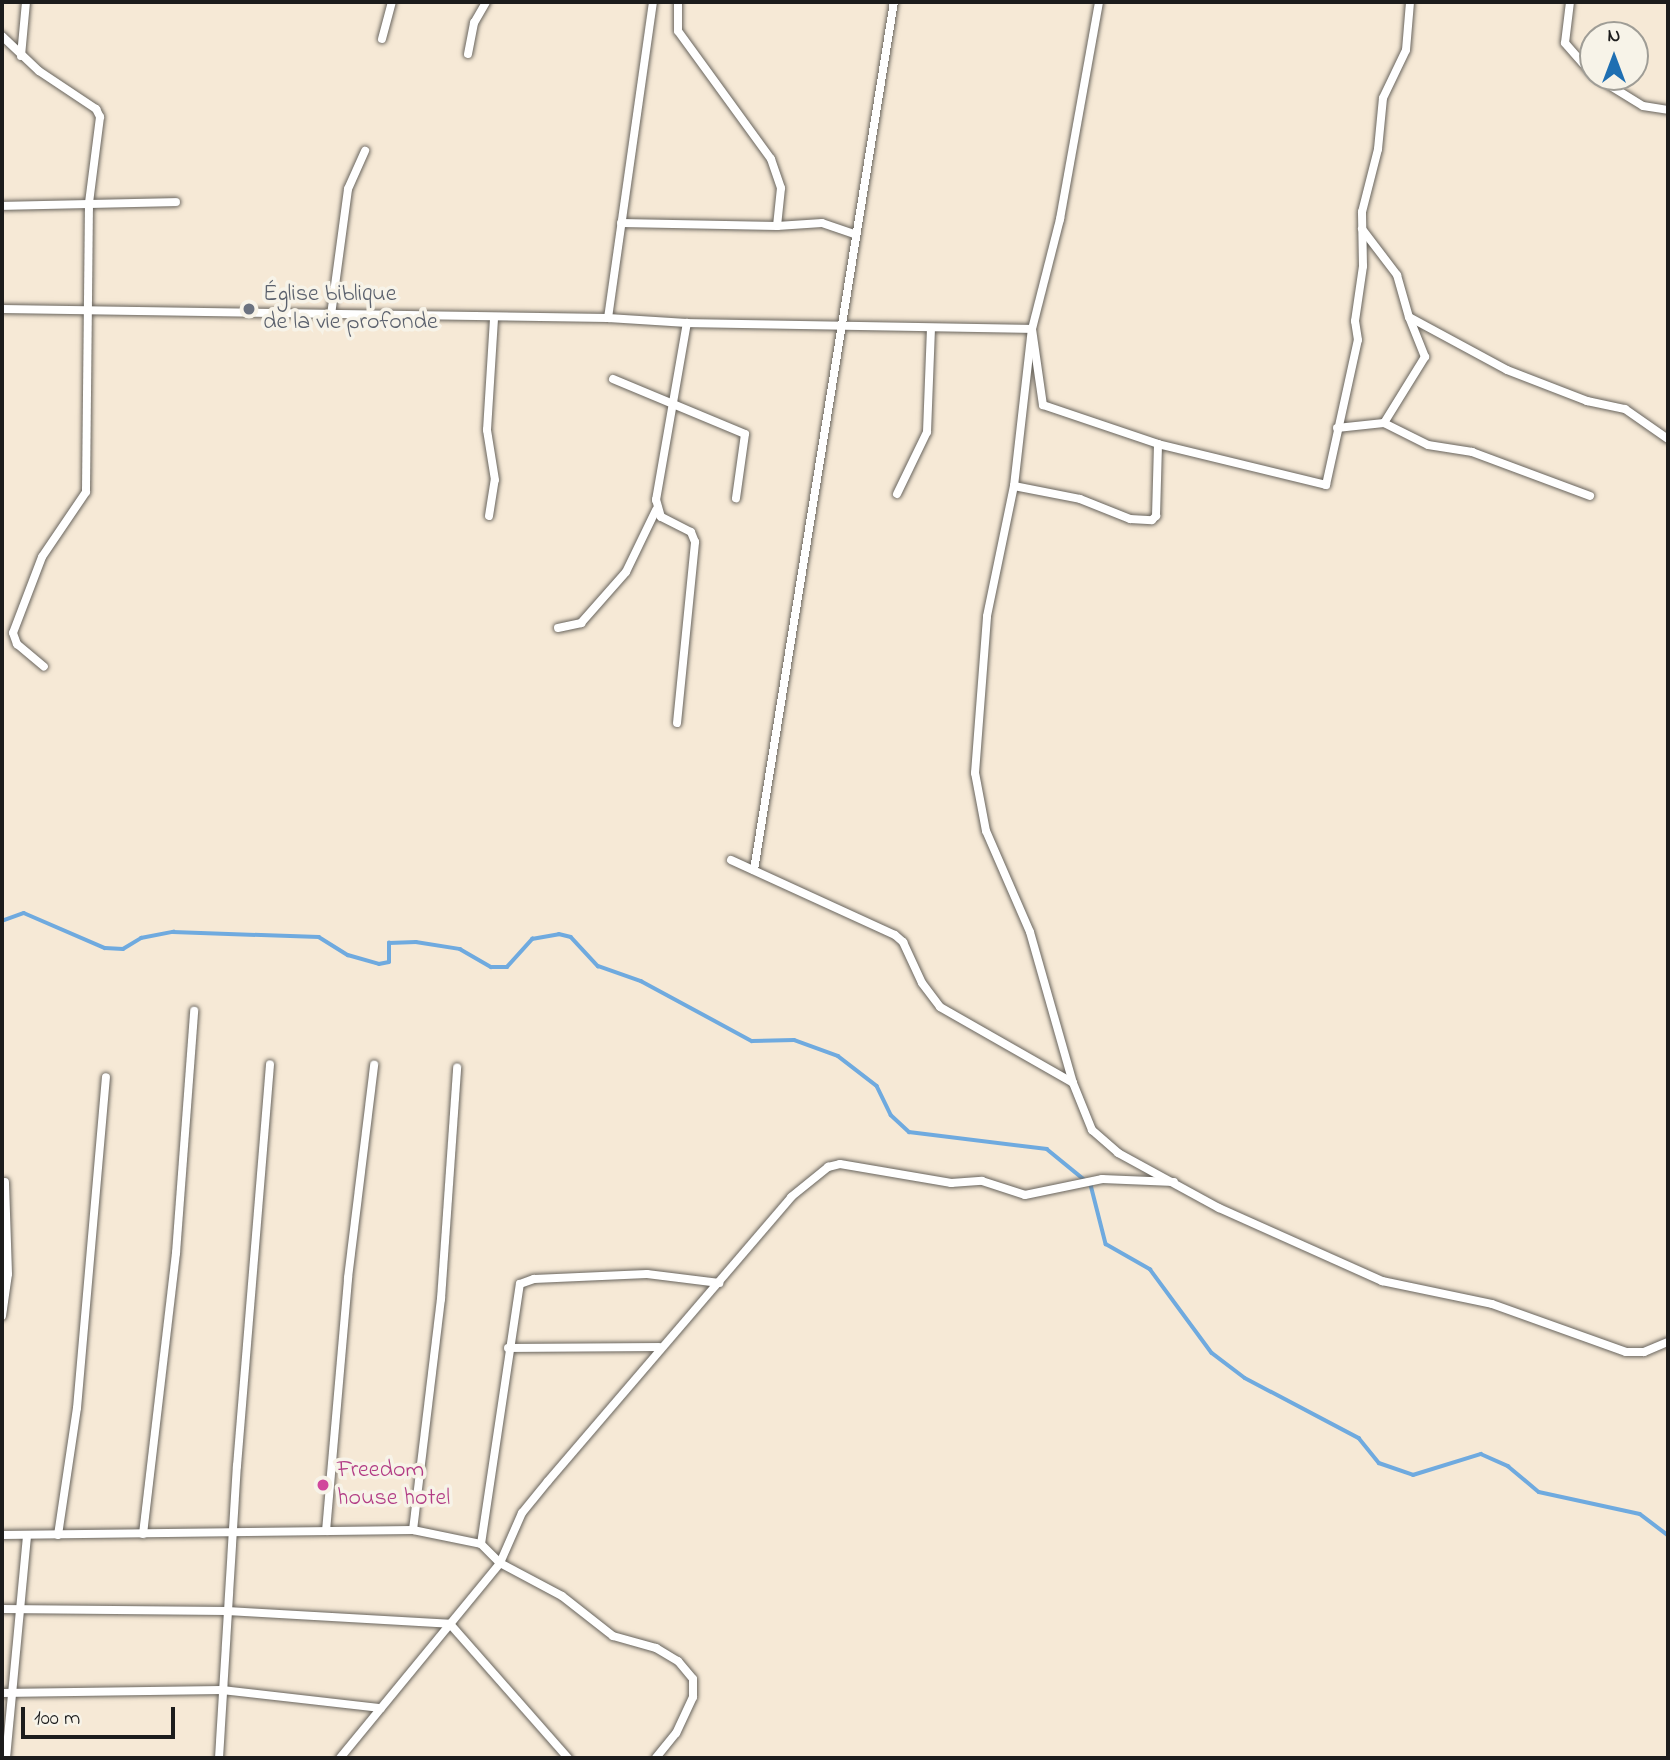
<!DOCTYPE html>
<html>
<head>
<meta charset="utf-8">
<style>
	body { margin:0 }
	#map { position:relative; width:1670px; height:1760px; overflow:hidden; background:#f6e9d6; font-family:"Indie Flower",sans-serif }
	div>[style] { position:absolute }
	.stream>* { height:3.5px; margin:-1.75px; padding:0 1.75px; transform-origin:1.75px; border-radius:1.75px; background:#6faadf }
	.roads { filter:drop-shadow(0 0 2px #68645d) drop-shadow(0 0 2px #68645d) }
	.minor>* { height:8px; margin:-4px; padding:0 4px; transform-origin:4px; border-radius:4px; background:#fff }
	.dots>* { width:19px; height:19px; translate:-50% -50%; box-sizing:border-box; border:4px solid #f7f3e8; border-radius:50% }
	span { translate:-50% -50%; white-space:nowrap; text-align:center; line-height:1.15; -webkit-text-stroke:7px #f7f3e8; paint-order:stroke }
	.worship-label { font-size:24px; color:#5b616d }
	.left { translate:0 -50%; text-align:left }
	.hotel-label { font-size:24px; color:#b23c85 }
	.frame { position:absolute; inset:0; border:4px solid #1c1c1c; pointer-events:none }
	.north { position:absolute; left:1579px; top:21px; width:70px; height:70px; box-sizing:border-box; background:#f7f3e8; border:2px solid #9f9d96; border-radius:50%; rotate:0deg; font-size:19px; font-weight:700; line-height:28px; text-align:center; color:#1c1c1c }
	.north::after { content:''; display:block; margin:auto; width:24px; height:32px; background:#1f6fb2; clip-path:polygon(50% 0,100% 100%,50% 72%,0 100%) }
	.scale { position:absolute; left:21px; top:1707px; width:154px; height:32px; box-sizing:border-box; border:4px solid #1c1c1c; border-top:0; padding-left:9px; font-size:21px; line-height:24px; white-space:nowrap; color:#1c1c1c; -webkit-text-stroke:5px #f7f3e8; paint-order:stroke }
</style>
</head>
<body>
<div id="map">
	<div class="stream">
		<i style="left:2px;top:921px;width:23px;rotate:-20deg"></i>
		<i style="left:24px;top:913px;width:88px;rotate:23.4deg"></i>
		<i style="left:105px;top:948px;width:18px;rotate:3deg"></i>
		<i style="left:123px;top:949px;width:21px;rotate:-31deg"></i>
		<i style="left:141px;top:938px;width:33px;rotate:-11deg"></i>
		<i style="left:173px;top:932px;width:146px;rotate:2deg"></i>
		<i style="left:319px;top:937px;width:34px;rotate:32deg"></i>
		<i style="left:348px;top:955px;width:32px;rotate:16deg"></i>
		<i style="left:379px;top:964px;width:10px;rotate:-11deg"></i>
		<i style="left:389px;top:962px;width:19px;rotate:-90deg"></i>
		<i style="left:389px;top:943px;width:27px;rotate:-2deg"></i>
		<i style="left:416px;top:942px;width:45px;rotate:9deg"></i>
		<i style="left:460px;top:949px;width:36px;rotate:30deg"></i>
		<i style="left:491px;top:967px;width:16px"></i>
		<i style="left:507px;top:967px;width:38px;rotate:-48deg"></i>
		<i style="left:532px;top:939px;width:27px;rotate:-10deg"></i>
		<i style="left:559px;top:934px;width:12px;rotate:14deg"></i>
		<i style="left:571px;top:937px;width:40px;rotate:47deg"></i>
		<i style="left:598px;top:966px;width:46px;rotate:19.2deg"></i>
		<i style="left:641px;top:981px;width:126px;rotate:28.4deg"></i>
		<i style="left:752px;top:1041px;width:42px;rotate:-1.4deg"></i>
		<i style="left:794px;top:1040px;width:47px;rotate:20deg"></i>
		<i style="left:838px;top:1056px;width:49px;rotate:37.6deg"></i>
		<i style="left:877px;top:1086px;width:32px;rotate:64deg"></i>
		<i style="left:891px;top:1115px;width:25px;rotate:43deg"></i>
		<i style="left:909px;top:1132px;width:139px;rotate:7deg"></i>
		<i style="left:1047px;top:1149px;width:57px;rotate:39.3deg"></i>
		<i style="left:1091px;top:1185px;width:61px;rotate:75.7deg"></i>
		<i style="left:1106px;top:1244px;width:51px;rotate:29.6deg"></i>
		<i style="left:1150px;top:1269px;width:104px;rotate:53.6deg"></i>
		<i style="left:1212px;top:1353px;width:41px;rotate:37.1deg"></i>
		<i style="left:1245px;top:1378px;width:129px;rotate:27.8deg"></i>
		<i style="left:1359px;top:1438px;width:32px;rotate:51deg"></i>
		<i style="left:1379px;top:1463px;width:36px;rotate:19deg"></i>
		<i style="left:1413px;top:1475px;width:71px;rotate:-17.2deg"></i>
		<i style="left:1481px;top:1454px;width:30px;rotate:24deg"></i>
		<i style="left:1508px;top:1466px;width:40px;rotate:40deg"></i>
		<i style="left:1539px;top:1492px;width:103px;rotate:12.3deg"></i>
		<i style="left:1640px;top:1514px;width:35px;rotate:37deg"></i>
	</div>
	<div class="roads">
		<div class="minor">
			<i style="left:1570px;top:2px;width:41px;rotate:97deg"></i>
			<i style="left:1565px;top:43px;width:43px;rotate:48.8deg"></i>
			<i style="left:2px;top:36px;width:51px;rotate:43.4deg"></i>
			<i style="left:39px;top:71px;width:69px;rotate:33.7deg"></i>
			<i style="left:96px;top:109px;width:9px;rotate:63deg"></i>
			<i style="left:100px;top:117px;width:87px;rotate:97.3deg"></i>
			<i style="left:89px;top:203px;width:289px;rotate:90.6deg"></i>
			<i style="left:86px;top:492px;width:78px;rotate:124.1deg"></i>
			<i style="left:42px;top:557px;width:81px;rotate:110.9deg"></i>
			<i style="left:13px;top:633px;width:12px;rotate:70deg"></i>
			<i style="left:17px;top:644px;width:35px;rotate:40deg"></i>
			<i style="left:382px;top:39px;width:38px;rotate:-75deg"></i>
			<i style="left:468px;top:54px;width:32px;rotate:-79deg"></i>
			<i style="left:474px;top:23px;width:24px;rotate:-60deg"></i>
			<i style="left:21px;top:56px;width:54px;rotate:-84.7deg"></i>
			<i style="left:1596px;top:77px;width:55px;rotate:31.7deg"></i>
			<i style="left:1643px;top:106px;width:25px;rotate:9deg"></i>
			<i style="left:2px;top:206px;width:174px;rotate:-1.3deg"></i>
			<i style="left:621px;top:223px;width:156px;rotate:1.1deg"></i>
			<i style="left:777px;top:226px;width:38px;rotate:-84deg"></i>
			<i style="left:781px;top:188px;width:31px;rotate:-109deg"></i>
			<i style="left:771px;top:159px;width:158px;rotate:-126deg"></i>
			<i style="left:678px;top:31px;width:29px;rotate:-90deg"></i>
			<i style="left:777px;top:226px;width:45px;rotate:-3.8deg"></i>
			<i style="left:822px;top:223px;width:34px;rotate:19deg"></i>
			<i style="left:1362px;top:229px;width:58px;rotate:52.7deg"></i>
			<i style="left:1397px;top:275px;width:44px;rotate:74.1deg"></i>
			<i style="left:1409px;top:317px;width:111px;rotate:28.4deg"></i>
			<i style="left:1507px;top:370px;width:86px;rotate:21.2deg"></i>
			<i style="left:1587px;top:401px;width:39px;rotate:12deg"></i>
			<i style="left:1625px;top:409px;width:52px;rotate:34.9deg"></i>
			<i style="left:2px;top:309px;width:606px;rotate:0.85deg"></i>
			<i style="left:608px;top:318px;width:79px;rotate:3.6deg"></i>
			<i style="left:331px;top:315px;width:127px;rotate:-82.3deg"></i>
			<i style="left:348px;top:189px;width:42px;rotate:-65.9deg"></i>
			<i style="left:608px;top:318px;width:319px;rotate:-81.9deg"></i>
			<i style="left:613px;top:379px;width:143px;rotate:22.6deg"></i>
			<i style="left:745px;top:434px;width:65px;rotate:98deg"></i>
			<i style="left:1384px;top:423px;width:49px;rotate:26.6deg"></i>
			<i style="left:1428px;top:445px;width:45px;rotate:9deg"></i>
			<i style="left:1472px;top:452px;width:126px;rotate:20.4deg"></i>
			<i style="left:1337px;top:428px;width:47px;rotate:-6.1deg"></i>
			<i style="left:1384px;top:423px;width:78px;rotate:-58.2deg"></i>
			<i style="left:1425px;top:357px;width:43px;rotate:-111.8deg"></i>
			<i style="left:1014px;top:486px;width:67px;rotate:11.1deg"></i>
			<i style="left:1080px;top:499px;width:54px;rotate:21.8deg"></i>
			<i style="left:1130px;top:519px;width:22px;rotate:3deg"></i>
			<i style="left:1152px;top:520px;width:6px;rotate:-45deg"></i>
			<i style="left:1156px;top:516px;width:72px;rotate:-88.4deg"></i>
			<i style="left:897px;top:494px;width:69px;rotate:-64.2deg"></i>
			<i style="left:927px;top:432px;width:104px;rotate:-87.8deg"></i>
			<i style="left:489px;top:516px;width:36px;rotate:-81deg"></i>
			<i style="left:495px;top:480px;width:51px;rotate:-99.1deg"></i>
			<i style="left:487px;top:430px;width:111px;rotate:-86.4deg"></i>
			<i style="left:558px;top:628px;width:24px;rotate:-12deg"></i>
			<i style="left:581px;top:623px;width:68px;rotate:-48.6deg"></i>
			<i style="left:626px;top:572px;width:69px;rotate:-64.2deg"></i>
			<i style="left:677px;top:723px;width:182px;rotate:-84.3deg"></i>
			<i style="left:695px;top:542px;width:11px;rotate:-112deg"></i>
			<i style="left:691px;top:532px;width:34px;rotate:-153deg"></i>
			<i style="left:661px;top:517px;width:18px;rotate:-106deg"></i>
			<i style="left:656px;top:500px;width:180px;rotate:-80.1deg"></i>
			<i style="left:687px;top:323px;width:345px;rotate:1deg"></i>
			<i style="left:1032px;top:329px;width:77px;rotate:81.8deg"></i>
			<i style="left:1043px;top:405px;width:121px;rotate:18.7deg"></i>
			<i style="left:1158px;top:444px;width:173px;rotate:13.7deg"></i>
			<i style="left:1326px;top:485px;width:148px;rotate:-77.6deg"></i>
			<i style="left:1358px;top:340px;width:19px;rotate:-99deg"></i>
			<i style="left:1355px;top:321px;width:56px;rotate:-81.7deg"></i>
			<i style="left:1363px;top:266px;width:54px;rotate:-91.1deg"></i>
			<i style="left:1362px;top:212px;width:65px;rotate:-75.7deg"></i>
			<i style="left:1378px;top:149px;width:51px;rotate:-84.4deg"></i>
			<i style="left:1383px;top:98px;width:53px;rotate:-64.4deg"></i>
			<i style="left:1406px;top:50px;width:48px;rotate:-85.2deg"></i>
			<i style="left:731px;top:860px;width:180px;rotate:24.6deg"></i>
			<i style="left:895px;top:935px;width:11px;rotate:41deg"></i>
			<i style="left:903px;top:942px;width:45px;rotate:65.1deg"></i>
			<i style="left:922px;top:983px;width:30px;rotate:53deg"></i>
			<i style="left:940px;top:1007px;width:153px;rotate:29.7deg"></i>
			<i style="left:1073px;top:1083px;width:51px;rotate:68deg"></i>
			<i style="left:1092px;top:1130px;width:35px;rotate:41deg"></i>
			<i style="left:1118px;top:1153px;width:115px;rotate:28.6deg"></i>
			<i style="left:1219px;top:1208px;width:179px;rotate:24.1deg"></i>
			<i style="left:1382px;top:1281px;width:112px;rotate:11.8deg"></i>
			<i style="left:1492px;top:1304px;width:142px;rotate:19.7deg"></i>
			<i style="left:1626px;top:1352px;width:18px"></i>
			<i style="left:1644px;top:1352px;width:26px;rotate:-23deg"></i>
			<i style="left:754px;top:870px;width:879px;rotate:-80.84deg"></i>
			<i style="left:1073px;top:1083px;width:157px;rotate:-105.9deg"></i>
			<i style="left:1030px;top:932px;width:110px;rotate:-113.5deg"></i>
			<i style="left:986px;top:831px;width:59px;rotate:-100.7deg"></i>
			<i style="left:975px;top:773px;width:157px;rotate:-85.6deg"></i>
			<i style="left:987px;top:616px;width:133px;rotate:-78.3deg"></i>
			<i style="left:1014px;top:486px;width:158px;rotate:-83.5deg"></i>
			<i style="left:1032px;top:329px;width:114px;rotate:-75.7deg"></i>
			<i style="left:1060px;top:219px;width:220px;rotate:-79.8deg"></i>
			<i style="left:2px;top:1316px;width:42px;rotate:-81.9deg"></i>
			<i style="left:8px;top:1274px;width:92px;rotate:-91.9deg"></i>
			<i style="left:508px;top:1348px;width:151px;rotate:-0.4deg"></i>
			<i style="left:413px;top:1530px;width:233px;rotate:-83.1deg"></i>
			<i style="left:441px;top:1299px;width:232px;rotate:-86deg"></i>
			<i style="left:326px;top:1531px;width:254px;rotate:-85deg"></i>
			<i style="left:348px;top:1278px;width:215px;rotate:-83deg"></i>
			<i style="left:143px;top:1534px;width:283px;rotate:-83.3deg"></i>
			<i style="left:176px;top:1253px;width:243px;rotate:-85.7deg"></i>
			<i style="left:2px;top:1535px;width:411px;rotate:-0.7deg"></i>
			<i style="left:413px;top:1530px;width:69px;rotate:11.6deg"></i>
			<i style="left:481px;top:1544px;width:27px;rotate:45deg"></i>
			<i style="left:500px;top:1563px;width:70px;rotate:28deg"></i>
			<i style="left:562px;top:1596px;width:65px;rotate:38.1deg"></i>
			<i style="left:613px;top:1636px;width:45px;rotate:15.6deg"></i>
			<i style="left:656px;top:1648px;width:26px;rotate:31deg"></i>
			<i style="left:678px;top:1661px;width:23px;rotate:50deg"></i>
			<i style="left:693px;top:1679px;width:18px;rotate:90deg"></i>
			<i style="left:693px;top:1697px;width:40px;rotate:115deg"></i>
			<i style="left:676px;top:1733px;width:32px;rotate:129deg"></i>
			<i style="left:58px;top:1535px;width:128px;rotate:-81.5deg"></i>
			<i style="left:77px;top:1408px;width:332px;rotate:-85deg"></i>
			<i style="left:481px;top:1544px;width:263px;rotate:-81.5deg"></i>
			<i style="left:520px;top:1284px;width:15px;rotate:-20deg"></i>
			<i style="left:534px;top:1279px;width:113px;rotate:-2.5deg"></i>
			<i style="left:647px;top:1274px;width:73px;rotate:7.1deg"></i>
			<i style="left:2px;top:1609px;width:225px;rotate:0.5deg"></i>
			<i style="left:227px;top:1611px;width:223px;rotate:3.3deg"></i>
			<i style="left:450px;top:1624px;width:179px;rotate:48.6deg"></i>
			<i style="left:2px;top:1693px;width:220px;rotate:-0.8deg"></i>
			<i style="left:222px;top:1690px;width:160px;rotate:6.5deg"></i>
			<i style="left:6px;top:1758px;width:223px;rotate:-84.6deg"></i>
			<i style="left:219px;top:1758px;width:293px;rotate:-86.5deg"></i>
			<i style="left:237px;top:1466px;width:403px;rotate:-85.3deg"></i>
			<i style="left:340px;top:1758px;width:252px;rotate:-50.6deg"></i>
			<i style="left:500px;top:1563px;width:55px;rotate:-66.3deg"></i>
			<i style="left:522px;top:1513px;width:41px;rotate:-50.9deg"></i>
			<i style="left:548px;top:1481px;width:374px;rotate:-49.4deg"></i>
			<i style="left:791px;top:1197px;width:48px;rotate:-39deg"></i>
			<i style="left:828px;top:1167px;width:12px;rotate:-14deg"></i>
			<i style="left:840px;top:1164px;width:113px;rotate:9.7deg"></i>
			<i style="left:951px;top:1183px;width:31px;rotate:-4deg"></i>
			<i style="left:982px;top:1181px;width:45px;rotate:18deg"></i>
			<i style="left:1025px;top:1195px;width:79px;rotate:-11.7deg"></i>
			<i style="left:1102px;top:1179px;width:72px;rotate:2.4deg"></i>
		</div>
	</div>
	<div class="dots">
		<i style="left:249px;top:309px;background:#6b7280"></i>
		<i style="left:323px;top:1485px;background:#d1479c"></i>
	</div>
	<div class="worship-label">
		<span class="left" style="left:263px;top:309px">Église biblique<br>de la vie profonde</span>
	</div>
	<div class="hotel-label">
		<span class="left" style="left:337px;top:1485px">Freedom<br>house hotel</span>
	</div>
	<div class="frame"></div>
	<div class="north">N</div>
	<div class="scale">100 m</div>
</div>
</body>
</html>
